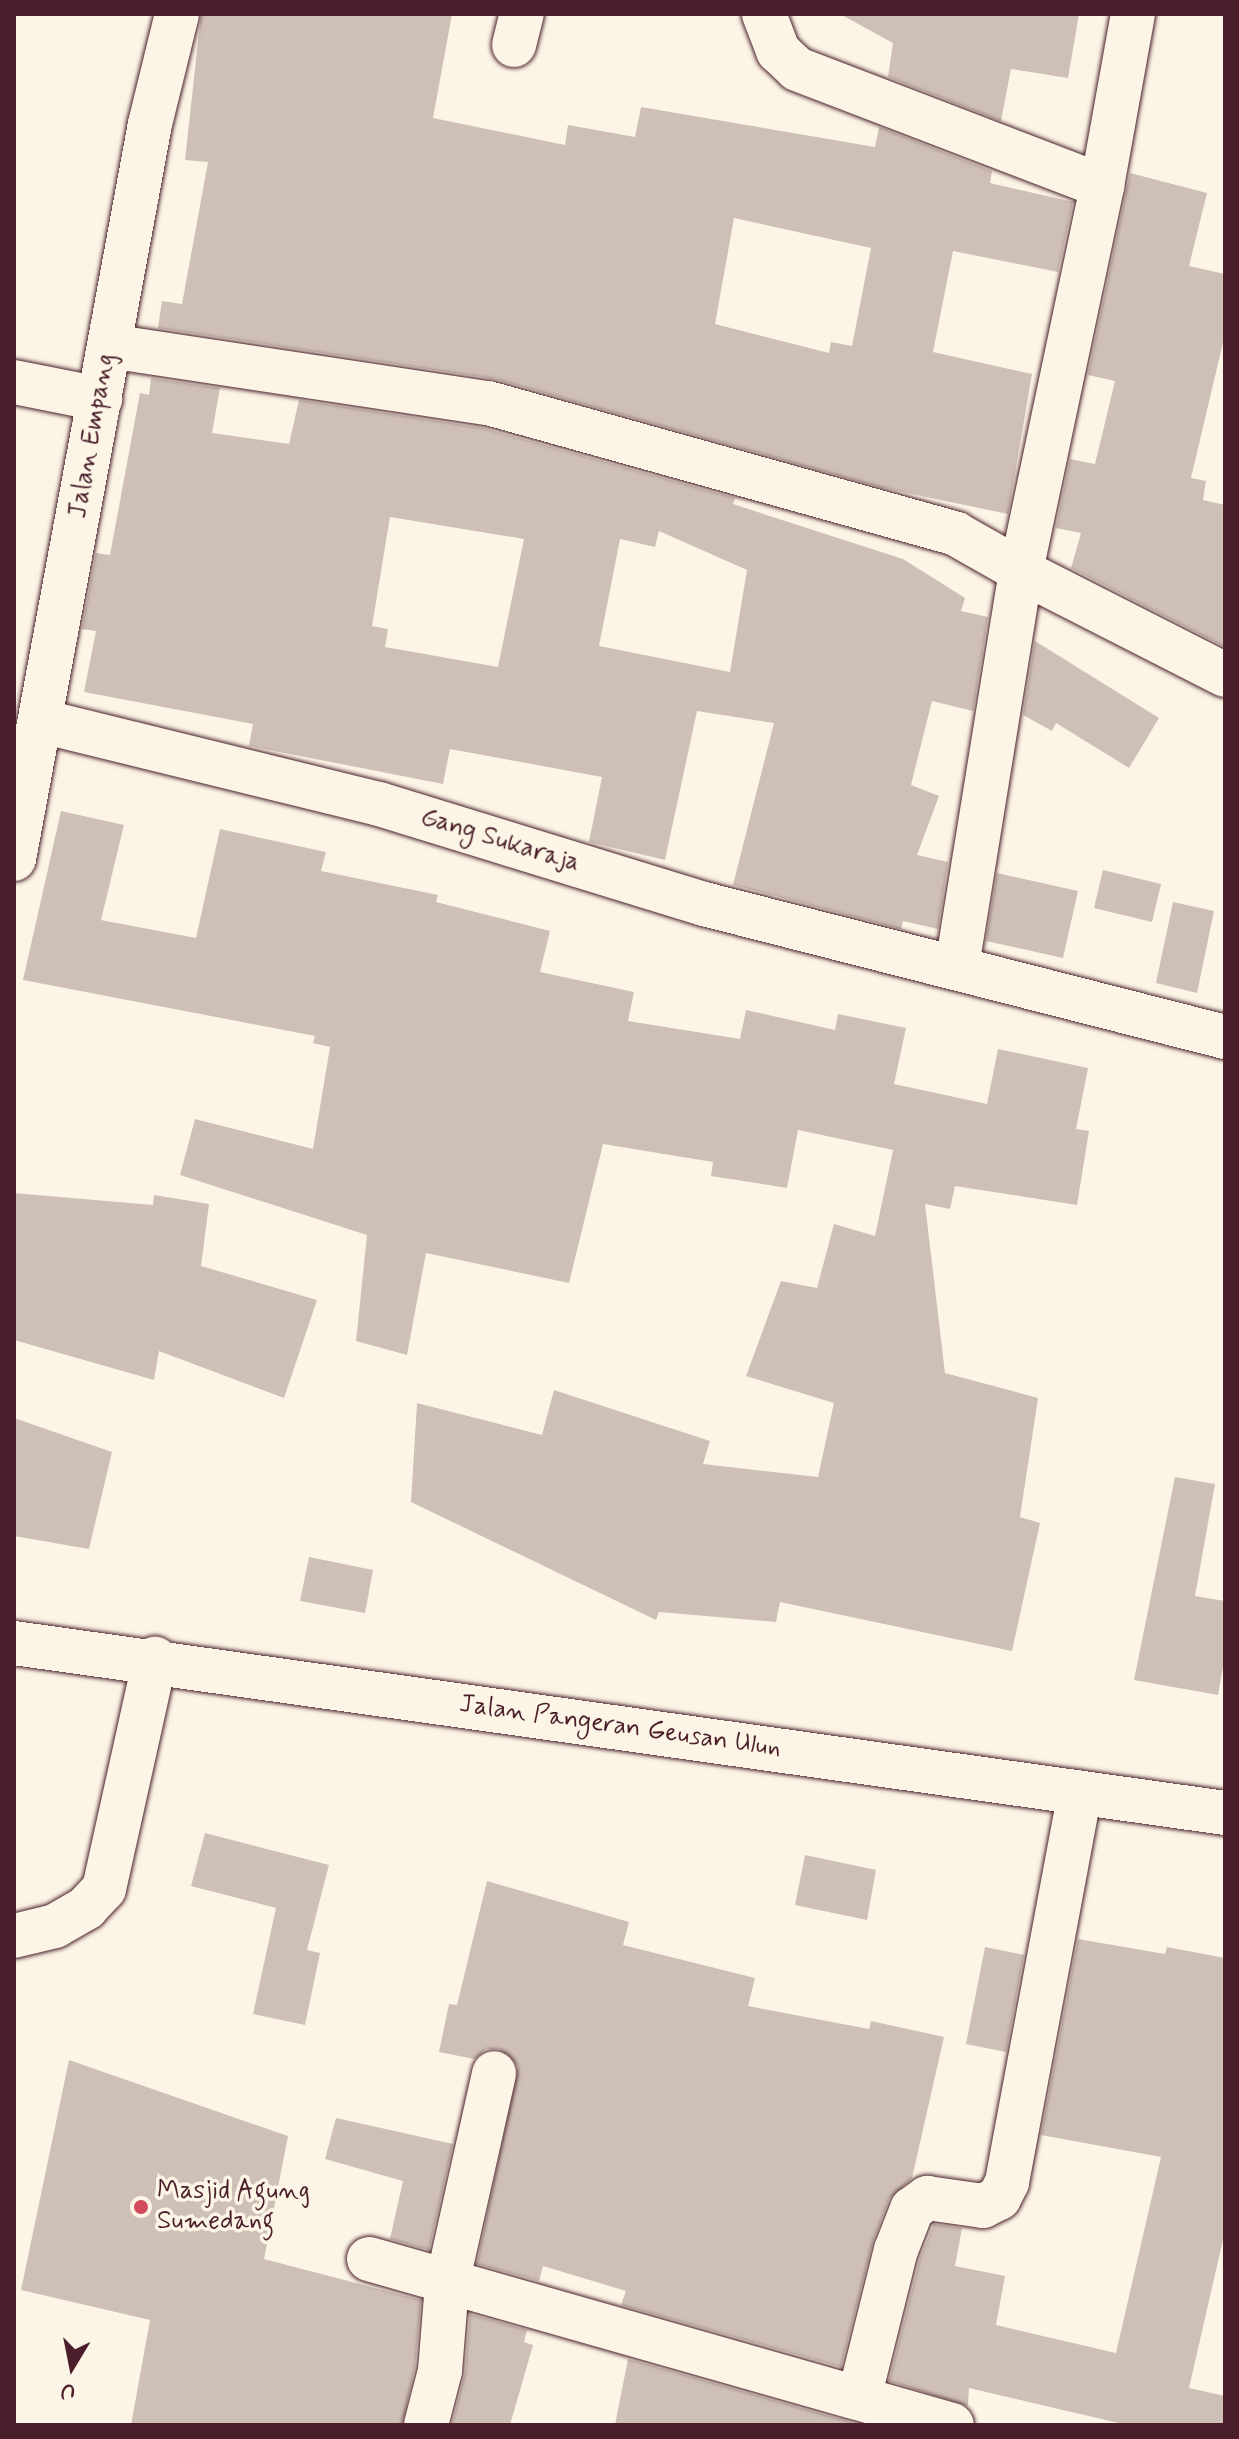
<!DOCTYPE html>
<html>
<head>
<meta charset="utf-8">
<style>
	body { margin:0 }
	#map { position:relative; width:1239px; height:2439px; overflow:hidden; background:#fcf5e5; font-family:Mynerve,sans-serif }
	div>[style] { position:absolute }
	.building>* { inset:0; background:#cfc0b7 }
	.roads { filter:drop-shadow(0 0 2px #4a1f2b) drop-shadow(0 0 2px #4a1f2b) }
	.minor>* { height:44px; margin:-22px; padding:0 22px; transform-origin:22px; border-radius:22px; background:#fcf5e5 }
	.major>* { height:44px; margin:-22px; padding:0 22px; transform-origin:22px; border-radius:22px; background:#fcf5e5 }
	.dots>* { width:22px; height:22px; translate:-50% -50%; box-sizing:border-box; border:4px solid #fcf5e5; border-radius:50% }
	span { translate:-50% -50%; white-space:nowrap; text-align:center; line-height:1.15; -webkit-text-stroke:7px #fcf5e5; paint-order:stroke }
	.street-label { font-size:26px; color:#4a1f2b }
	.poi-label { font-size:26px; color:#4a1f2b }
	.left { translate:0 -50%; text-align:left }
	.frame { position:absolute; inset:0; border:16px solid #4a1f2b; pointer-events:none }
	.north { position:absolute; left:32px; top:2327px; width:80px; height:80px; -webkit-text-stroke:6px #fcf5e5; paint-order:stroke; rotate:190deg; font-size:22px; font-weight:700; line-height:32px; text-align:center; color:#4a1f2b }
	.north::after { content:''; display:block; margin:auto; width:28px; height:36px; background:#4a1f2b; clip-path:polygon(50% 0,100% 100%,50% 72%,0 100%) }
</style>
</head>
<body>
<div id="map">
	<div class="building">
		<i style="clip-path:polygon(evenodd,201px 14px,452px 14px,433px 118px,565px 145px,568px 125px,635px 137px,641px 107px,875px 147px,879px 127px,992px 171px,990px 183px,1073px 202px,1058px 272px,953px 251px,933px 352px,1032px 374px,1008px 514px,883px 488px,495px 379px,158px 328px,162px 301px,182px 304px,208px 162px,185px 160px,201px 14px,734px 218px,871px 248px,852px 346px,831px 342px,829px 353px,715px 324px,734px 218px)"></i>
		<i style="clip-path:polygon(840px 14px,1079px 14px,1068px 78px,1011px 69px,1001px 121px,888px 77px,893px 43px)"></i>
		<i style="clip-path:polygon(1130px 173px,1207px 193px,1189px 266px,1225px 274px,1225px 334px,1191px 478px,1206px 481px,1203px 500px,1225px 505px,1225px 647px,1071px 568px,1081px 533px,1056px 528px,1070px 459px,1095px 464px,1115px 381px,1088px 375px)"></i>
		<i style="clip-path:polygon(evenodd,151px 378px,220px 388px,212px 433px,289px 444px,299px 400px,483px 428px,735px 498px,733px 504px,903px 559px,965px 598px,961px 611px,988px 617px,973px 711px,932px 701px,911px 785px,939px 796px,917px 855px,948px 862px,938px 929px,903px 921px,901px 929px,733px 885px,774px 723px,697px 711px,665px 860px,589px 842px,602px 777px,450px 749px,443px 784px,249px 746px,253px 724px,84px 692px,96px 631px,82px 629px,96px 553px,110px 555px,140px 393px,149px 395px,151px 378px,390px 517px,524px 539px,498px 667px,385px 647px,388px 629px,372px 626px,390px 517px,151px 378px,659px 531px,747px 570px,730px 672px,599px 646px,620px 539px,655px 547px,659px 531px)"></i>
		<i style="clip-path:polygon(1035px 641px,1159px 718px,1129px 768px,1056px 723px,1052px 731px,1023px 715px)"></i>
		<i style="clip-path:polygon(61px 811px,124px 825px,101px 920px,196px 938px,220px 829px,326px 852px,321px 871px,438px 895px,436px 902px,550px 931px,540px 972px,634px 992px,628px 1021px,740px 1039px,746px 1010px,835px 1030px,838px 1014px,906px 1028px,894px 1084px,987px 1104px,998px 1049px,1088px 1068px,1076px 1129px,1089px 1131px,1077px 1205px,955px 1186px,950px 1209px,925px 1204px,945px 1373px,1038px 1398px,1020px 1517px,1040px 1523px,1012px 1651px,780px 1602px,776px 1622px,659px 1612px,656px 1620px,411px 1502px,417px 1403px,542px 1435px,554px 1390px,710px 1441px,703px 1464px,818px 1477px,834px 1403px,746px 1376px,781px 1281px,817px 1288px,834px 1224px,875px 1236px,893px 1150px,798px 1130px,787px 1188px,711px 1176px,713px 1162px,603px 1144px,569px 1283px,426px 1253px,407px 1355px,356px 1341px,367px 1235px,180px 1175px,195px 1119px,313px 1149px,330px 1047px,313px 1043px,315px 1036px,23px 980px)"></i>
		<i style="clip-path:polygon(1103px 870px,1161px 884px,1152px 922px,1094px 908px)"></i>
		<i style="clip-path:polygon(997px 873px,1078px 891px,1063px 958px,986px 941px)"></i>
		<i style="clip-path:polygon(1173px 902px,1214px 911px,1197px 993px,1156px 983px)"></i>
		<i style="clip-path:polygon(14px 1193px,153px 1205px,154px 1195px,209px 1204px,201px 1266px,317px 1300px,284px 1398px,159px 1351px,154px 1380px,14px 1340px)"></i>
		<i style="clip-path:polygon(14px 1418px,112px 1452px,89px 1549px,14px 1536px)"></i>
		<i style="clip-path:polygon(1175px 1477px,1215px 1484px,1195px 1596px,1225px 1601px,1225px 1655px,1218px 1695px,1134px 1680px)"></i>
		<i style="clip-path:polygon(309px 1557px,373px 1570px,365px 1613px,300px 1601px)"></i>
		<i style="clip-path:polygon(205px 1833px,329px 1865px,307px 1950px,320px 1953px,305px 2025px,253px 2014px,276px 1908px,191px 1886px)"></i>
		<i style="clip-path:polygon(805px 1855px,876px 1870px,867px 1920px,795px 1905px)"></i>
		<i style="clip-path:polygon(487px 1881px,629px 1922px,623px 1945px,755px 1978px,748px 2006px,869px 2029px,871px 2021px,944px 2037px,912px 2178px,889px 2199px,873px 2241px,841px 2367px,621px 2305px,626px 2291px,543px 2266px,539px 2281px,477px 2264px,518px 2066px,499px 2049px,486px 2049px,474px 2059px,439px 2052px,449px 2004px,457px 2005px)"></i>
		<i style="clip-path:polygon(1078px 1939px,1165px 1954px,1167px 1947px,1225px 1958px,1225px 2231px,1189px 2388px,1225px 2396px,1225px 2425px,1127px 2425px,969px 2388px,968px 2406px,889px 2381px,920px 2258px,934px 2224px,962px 2228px,955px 2266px,1005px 2276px,996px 2325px,1116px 2353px,1161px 2157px,1041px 2135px)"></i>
		<i style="clip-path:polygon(985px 1947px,1024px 1955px,1006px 2052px,966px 2044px)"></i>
		<i style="clip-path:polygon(69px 2060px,288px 2136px,264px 2259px,421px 2300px,415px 2367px,402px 2425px,131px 2425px,150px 2320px,21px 2290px)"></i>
		<i style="clip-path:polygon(336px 2118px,453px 2144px,429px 2250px,390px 2239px,403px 2181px,325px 2159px)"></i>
		<i style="clip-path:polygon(470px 2314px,527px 2330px,524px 2342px,533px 2345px,510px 2425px,452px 2425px,465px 2373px)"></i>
		<i style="clip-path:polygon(628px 2359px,861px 2425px,615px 2425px)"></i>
	</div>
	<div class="roads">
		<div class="minor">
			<i style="left:764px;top:14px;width:40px;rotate:69deg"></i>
			<i style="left:778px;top:51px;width:26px;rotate:43deg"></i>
			<i style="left:797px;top:69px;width:327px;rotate:21deg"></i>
			<i style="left:514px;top:45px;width:32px;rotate:-76deg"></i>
			<i style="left:109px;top:346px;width:383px;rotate:8.6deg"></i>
			<i style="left:488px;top:403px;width:486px;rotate:15.6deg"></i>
			<i style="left:956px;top:534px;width:75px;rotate:29.6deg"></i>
			<i style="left:1021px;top:571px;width:393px;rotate:-78.1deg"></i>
			<i style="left:1102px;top:186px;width:175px;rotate:-79.8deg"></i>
			<i style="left:14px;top:382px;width:88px;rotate:11.2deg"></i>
			<i style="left:41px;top:721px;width:348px;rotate:13.8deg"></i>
			<i style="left:379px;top:804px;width:340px;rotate:17.1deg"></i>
			<i style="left:704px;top:904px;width:538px;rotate:14.32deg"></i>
			<i style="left:14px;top:859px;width:747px;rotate:-79.52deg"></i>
			<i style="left:150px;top:124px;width:113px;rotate:-76.2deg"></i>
			<i style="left:957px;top:966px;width:400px;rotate:-80.8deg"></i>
			<i style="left:1021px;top:571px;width:229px;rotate:27deg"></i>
			<i style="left:14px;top:1936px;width:42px;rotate:-13.7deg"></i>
			<i style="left:55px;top:1926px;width:36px;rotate:-30deg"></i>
			<i style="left:86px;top:1908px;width:26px;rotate:-47deg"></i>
			<i style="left:104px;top:1889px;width:236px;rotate:-77.5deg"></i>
			<i style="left:369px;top:2259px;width:606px;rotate:15.89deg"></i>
			<i style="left:859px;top:2398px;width:153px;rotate:-76deg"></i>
			<i style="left:896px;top:2250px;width:44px;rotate:-68.7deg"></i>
			<i style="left:912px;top:2209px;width:19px;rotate:-36deg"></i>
			<i style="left:927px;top:2198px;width:57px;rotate:8.1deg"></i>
			<i style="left:983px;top:2206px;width:18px;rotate:-27deg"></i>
			<i style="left:999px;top:2198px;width:18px;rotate:-63deg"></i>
			<i style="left:1007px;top:2182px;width:396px;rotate:-79.4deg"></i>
			<i style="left:426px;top:2425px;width:56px;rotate:-75.5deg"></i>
			<i style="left:440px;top:2371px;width:87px;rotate:-85.4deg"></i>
			<i style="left:447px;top:2284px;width:216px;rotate:-77.4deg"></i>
		</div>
		<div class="major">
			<i style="left:14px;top:1643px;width:1223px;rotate:7.99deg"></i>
		</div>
	</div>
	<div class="dots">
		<i style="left:141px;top:2207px;background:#d1495b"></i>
	</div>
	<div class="street-label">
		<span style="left:93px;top:436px;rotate:-80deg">Jalan Empang</span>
		<span style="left:500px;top:841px;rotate:17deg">Gang Sukaraja</span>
		<span style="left:620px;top:1727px;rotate:8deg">Jalan Pangeran Geusan Ulun</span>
	</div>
	<div class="poi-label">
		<span class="left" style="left:157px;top:2207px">Masjid Agung<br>Sumedang</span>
	</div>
	<div class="frame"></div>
	<div class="north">U</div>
</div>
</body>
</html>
